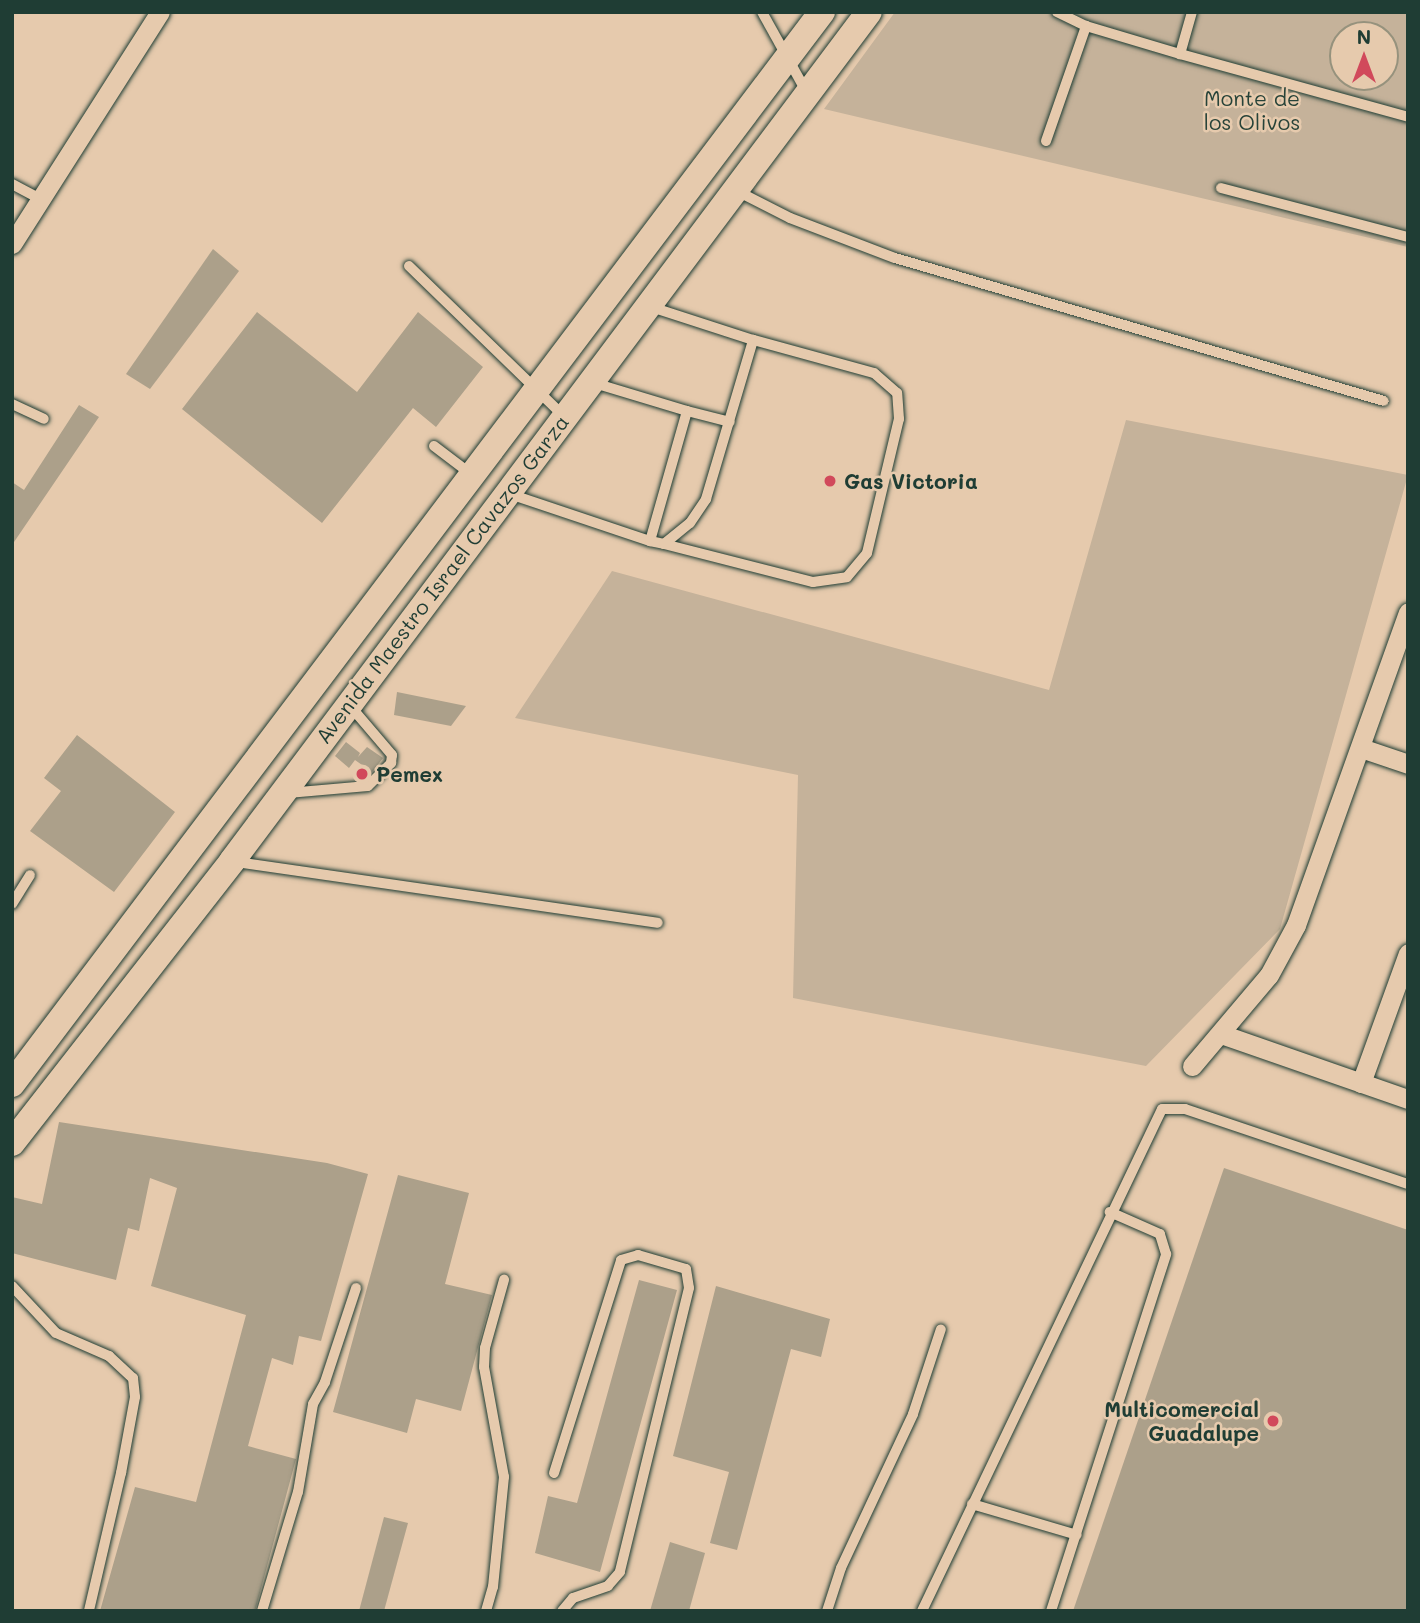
<!DOCTYPE html>
<html>
<head>
<meta charset="utf-8">
<style>
	body { margin:0 }
	#map { position:relative; width:1420px; height:1623px; overflow:hidden; background:#e6caad; font-family:Mali,sans-serif }
	div>[style] { position:absolute }
	.green>* { inset:0; background:#c5b29a }
	.building>* { inset:0; background:#aca08a }
	.roads { filter:drop-shadow(0 0 2px #1f3d34) drop-shadow(0 0 2px #1f3d34) }
	.lane>* { height:10px; margin:-5px; padding:0 5px; transform-origin:5px; border-radius:5px; background:#e6caad }
	.street>* { height:19px; margin:-9.5px; padding:0 9.5px; transform-origin:9.5px; border-radius:9.5px; background:#e6caad }
	.secondary>* { height:26px; margin:-13px; padding:0 13px; transform-origin:13px; border-radius:13px; background:#e6caad }
	.dots>* { width:19px; height:19px; translate:-50% -50%; box-sizing:border-box; border:4px solid #e6caad; border-radius:50% }
	span { translate:-50% -50%; white-space:nowrap; text-align:center; line-height:1.15; -webkit-text-stroke:5px #e6caad; paint-order:stroke }
	.park-label { font-size:21px; color:#274339 }
	.poi-label { font-size:21px; color:#1f3d34; font-weight:700 }
	.left { translate:0 -50%; text-align:left }
	.right { translate:-100% -50%; text-align:right }
	.street-label { font-size:21px; color:#1f3d34 }
	.frame { position:absolute; inset:0; border:14px solid #1f3d34; pointer-events:none }
	.north { position:absolute; left:1329px; top:21px; width:70px; height:70px; box-sizing:border-box; background:#e6caad; border:2px solid #96927d; border-radius:50%; rotate:0deg; font-size:19px; font-weight:700; line-height:28px; text-align:center; color:#1f3d34 }
	.north::after { content:''; display:block; margin:auto; width:24px; height:32px; background:#d1495b; clip-path:polygon(50% 0,100% 100%,50% 72%,0 100%) }
</style>
</head>
<body>
<div id="map">
	<div class="green">
		<i style="clip-path:polygon(evenodd,895px 12px,1408px 12px,1408px 247px,824px 109px,895px 12px,1343px 35px,1385px 35px,1385px 77px,1343px 77px,1343px 35px)"></i>
		<i style="clip-path:polygon(1126px 420px,1408px 475px,1280px 929px,1146px 1066px,793px 998px,798px 775px,515px 718px,612px 571px,1049px 690px)"></i>
	</div>
	<div class="building">
		<i style="clip-path:polygon(213px 249px,239px 271px,150px 389px,126px 374px)"></i>
		<i style="clip-path:polygon(257px 312px,357px 392px,418px 312px,483px 367px,436px 427px,413px 408px,322px 523px,182px 409px)"></i>
		<i style="clip-path:polygon(79px 405px,99px 417px,12px 545px,12px 482px,24px 490px)"></i>
		<i style="clip-path:polygon(397px 692px,466px 706px,451px 726px,394px 715px)"></i>
		<i style="clip-path:polygon(77px 735px,175px 812px,114px 892px,30px 831px,61px 791px,44px 778px)"></i>
		<i style="clip-path:polygon(346px 742px,360px 753px,358px 757px,367px 747px,383px 758px,372px 772px,355px 760px,349px 768px,335px 756px)"></i>
		<i style="clip-path:polygon(59px 1122px,327px 1163px,368px 1174px,321px 1341px,299px 1336px,293px 1365px,272px 1358px,248px 1446px,296px 1459px,255px 1611px,100px 1611px,135px 1487px,196px 1502px,246px 1315px,151px 1286px,177px 1188px,150px 1178px,139px 1231px,128px 1228px,116px 1280px,12px 1253px,12px 1197px,42px 1204px)"></i>
		<i style="clip-path:polygon(1224px 1168px,1408px 1230px,1408px 1611px,1073px 1611px)"></i>
		<i style="clip-path:polygon(398px 1175px,469px 1193px,445px 1284px,492px 1295px,461px 1411px,416px 1399px,407px 1433px,333px 1412px)"></i>
		<i style="clip-path:polygon(639px 1280px,677px 1290px,600px 1572px,535px 1553px,548px 1496px,577px 1503px)"></i>
		<i style="clip-path:polygon(716px 1286px,830px 1319px,821px 1357px,791px 1349px,737px 1550px,710px 1543px,729px 1472px,673px 1456px)"></i>
		<i style="clip-path:polygon(384px 1517px,408px 1523px,384px 1611px,359px 1611px)"></i>
		<i style="clip-path:polygon(670px 1542px,705px 1553px,689px 1611px,650px 1611px)"></i>
	</div>
	<div class="roads">
		<div class="lane">
			<i style="left:762px;top:12px;width:90px;rotate:60.9deg"></i>
			<i style="left:1057px;top:12px;width:32px;rotate:26deg"></i>
			<i style="left:1086px;top:26px;width:98px;rotate:16.6deg"></i>
			<i style="left:1192px;top:12px;width:44px;rotate:105.9deg"></i>
			<i style="left:1180px;top:54px;width:237px;rotate:15.4deg"></i>
			<i style="left:1046px;top:141px;width:122px;rotate:-70.8deg"></i>
			<i style="left:12px;top:184px;width:32px;rotate:28deg"></i>
			<i style="left:1221px;top:188px;width:193px;rotate:14.7deg"></i>
			<i style="left:737px;top:191px;width:59px;rotate:27deg"></i>
			<i style="left:790px;top:218px;width:112px;rotate:20.9deg"></i>
			<i style="left:895px;top:258px;width:509px;rotate:16.3deg"></i>
			<i style="left:409px;top:266px;width:216px;rotate:44.1deg"></i>
			<i style="left:12px;top:404px;width:35px;rotate:25deg"></i>
			<i style="left:687px;top:411px;width:44px;rotate:14.3deg"></i>
			<i style="left:434px;top:446px;width:48px;rotate:37.3deg"></i>
			<i style="left:510px;top:494px;width:148px;rotate:18.6deg"></i>
			<i style="left:650px;top:541px;width:135px;rotate:-74.1deg"></i>
			<i style="left:687px;top:411px;width:97px;rotate:-163.2deg"></i>
			<i style="left:650px;top:541px;width:14px;rotate:12deg"></i>
			<i style="left:664px;top:544px;width:33px;rotate:-39deg"></i>
			<i style="left:690px;top:523px;width:29px;rotate:-56deg"></i>
			<i style="left:706px;top:499px;width:166px;rotate:-73.5deg"></i>
			<i style="left:753px;top:340px;width:107px;rotate:-162.1deg"></i>
			<i style="left:664px;top:544px;width:154px;rotate:14.3deg"></i>
			<i style="left:813px;top:582px;width:34px;rotate:-8deg"></i>
			<i style="left:847px;top:577px;width:31px;rotate:-50deg"></i>
			<i style="left:867px;top:553px;width:138px;rotate:-76.6deg"></i>
			<i style="left:899px;top:419px;width:26px;rotate:-94deg"></i>
			<i style="left:897px;top:393px;width:30px;rotate:-139deg"></i>
			<i style="left:874px;top:373px;width:125px;rotate:-164.7deg"></i>
			<i style="left:288px;top:793px;width:80px;rotate:-5deg"></i>
			<i style="left:368px;top:786px;width:33px;rotate:-45deg"></i>
			<i style="left:391px;top:763px;width:8px;rotate:-83deg"></i>
			<i style="left:392px;top:755px;width:63px;rotate:-130.5deg"></i>
			<i style="left:236px;top:862px;width:426px;rotate:8.2deg"></i>
			<i style="left:12px;top:904px;width:34px;rotate:-58deg"></i>
			<i style="left:12px;top:1286px;width:64px;rotate:46.9deg"></i>
			<i style="left:56px;top:1333px;width:58px;rotate:23.5deg"></i>
			<i style="left:109px;top:1356px;width:33px;rotate:43deg"></i>
			<i style="left:133px;top:1378px;width:19px;rotate:84deg"></i>
			<i style="left:135px;top:1397px;width:77px;rotate:100.4deg"></i>
			<i style="left:121px;top:1473px;width:142px;rotate:103.1deg"></i>
			<i style="left:554px;top:1473px;width:223px;rotate:-72.5deg"></i>
			<i style="left:621px;top:1260px;width:18px;rotate:-16deg"></i>
			<i style="left:638px;top:1255px;width:50px;rotate:16.3deg"></i>
			<i style="left:686px;top:1269px;width:19px;rotate:81deg"></i>
			<i style="left:689px;top:1288px;width:292px;rotate:103.7deg"></i>
			<i style="left:620px;top:1572px;width:18px;rotate:131deg"></i>
			<i style="left:608px;top:1586px;width:37px;rotate:161deg"></i>
			<i style="left:573px;top:1598px;width:17px;rotate:130deg"></i>
			<i style="left:972px;top:1504px;width:109px;rotate:16.4deg"></i>
			<i style="left:262px;top:1611px;width:124px;rotate:-73.2deg"></i>
			<i style="left:298px;top:1492px;width:89px;rotate:-80.3deg"></i>
			<i style="left:313px;top:1404px;width:25px;rotate:-61deg"></i>
			<i style="left:325px;top:1382px;width:99px;rotate:-71.7deg"></i>
			<i style="left:486px;top:1611px;width:25px;rotate:-74deg"></i>
			<i style="left:493px;top:1587px;width:111px;rotate:-84.3deg"></i>
			<i style="left:504px;top:1477px;width:112px;rotate:-100.3deg"></i>
			<i style="left:484px;top:1367px;width:19px;rotate:-87deg"></i>
			<i style="left:485px;top:1348px;width:71px;rotate:-74.4deg"></i>
			<i style="left:827px;top:1611px;width:45px;rotate:-72deg"></i>
			<i style="left:841px;top:1568px;width:170px;rotate:-64.9deg"></i>
			<i style="left:913px;top:1414px;width:89px;rotate:-71.8deg"></i>
			<i style="left:922px;top:1611px;width:556px;rotate:-64.45deg"></i>
			<i style="left:1162px;top:1109px;width:23px"></i>
			<i style="left:1185px;top:1109px;width:235px;rotate:18.6deg"></i>
			<i style="left:1051px;top:1611px;width:375px;rotate:-72.1deg"></i>
			<i style="left:1166px;top:1254px;width:21px;rotate:-107deg"></i>
			<i style="left:1160px;top:1234px;width:55px;rotate:-156.3deg"></i>
		</div>
		<div class="street">
			<i style="left:12px;top:244px;width:275px;rotate:-57.5deg"></i>
			<i style="left:1361px;top:748px;width:50px;rotate:18.8deg"></i>
			<i style="left:1221px;top:1034px;width:198px;rotate:19.2deg"></i>
			<i style="left:1192px;top:1066px;width:119px;rotate:-49.8deg"></i>
			<i style="left:1269px;top:975px;width:57px;rotate:-61.6deg"></i>
			<i style="left:1296px;top:925px;width:332px;rotate:-70.3deg"></i>
			<i style="left:1361px;top:1083px;width:138px;rotate:-70.1deg"></i>
		</div>
		<div class="secondary">
			<i style="left:12px;top:1084px;width:1344px;rotate:-52.93deg"></i>
			<i style="left:12px;top:1143px;width:358px;rotate:-52deg"></i>
			<i style="left:232px;top:861px;width:1061px;rotate:-53.12deg"></i>
		</div>
	</div>
	<div class="dots">
		<i style="left:830px;top:481px;background:#d1495b"></i>
		<i style="left:362px;top:774px;background:#d1495b"></i>
		<i style="left:1273px;top:1421px;background:#d1495b"></i>
	</div>
	<div class="park-label">
		<span style="left:1252px;top:110px">Monte de<br>los Olivos</span>
	</div>
	<div class="poi-label">
		<span class="left" style="left:844px;top:481px">Gas Victoria</span>
		<span class="left" style="left:376px;top:774px">Pemex</span>
		<span class="right" style="left:1259px;top:1421px">Multicomercial<br>Guadalupe</span>
	</div>
	<div class="street-label">
		<span style="left:442px;top:579px;rotate:-53deg">Avenida Maestro Israel Cavazos Garza</span>
	</div>
	<div class="frame"></div>
	<div class="north">N</div>
</div>
</body>
</html>
